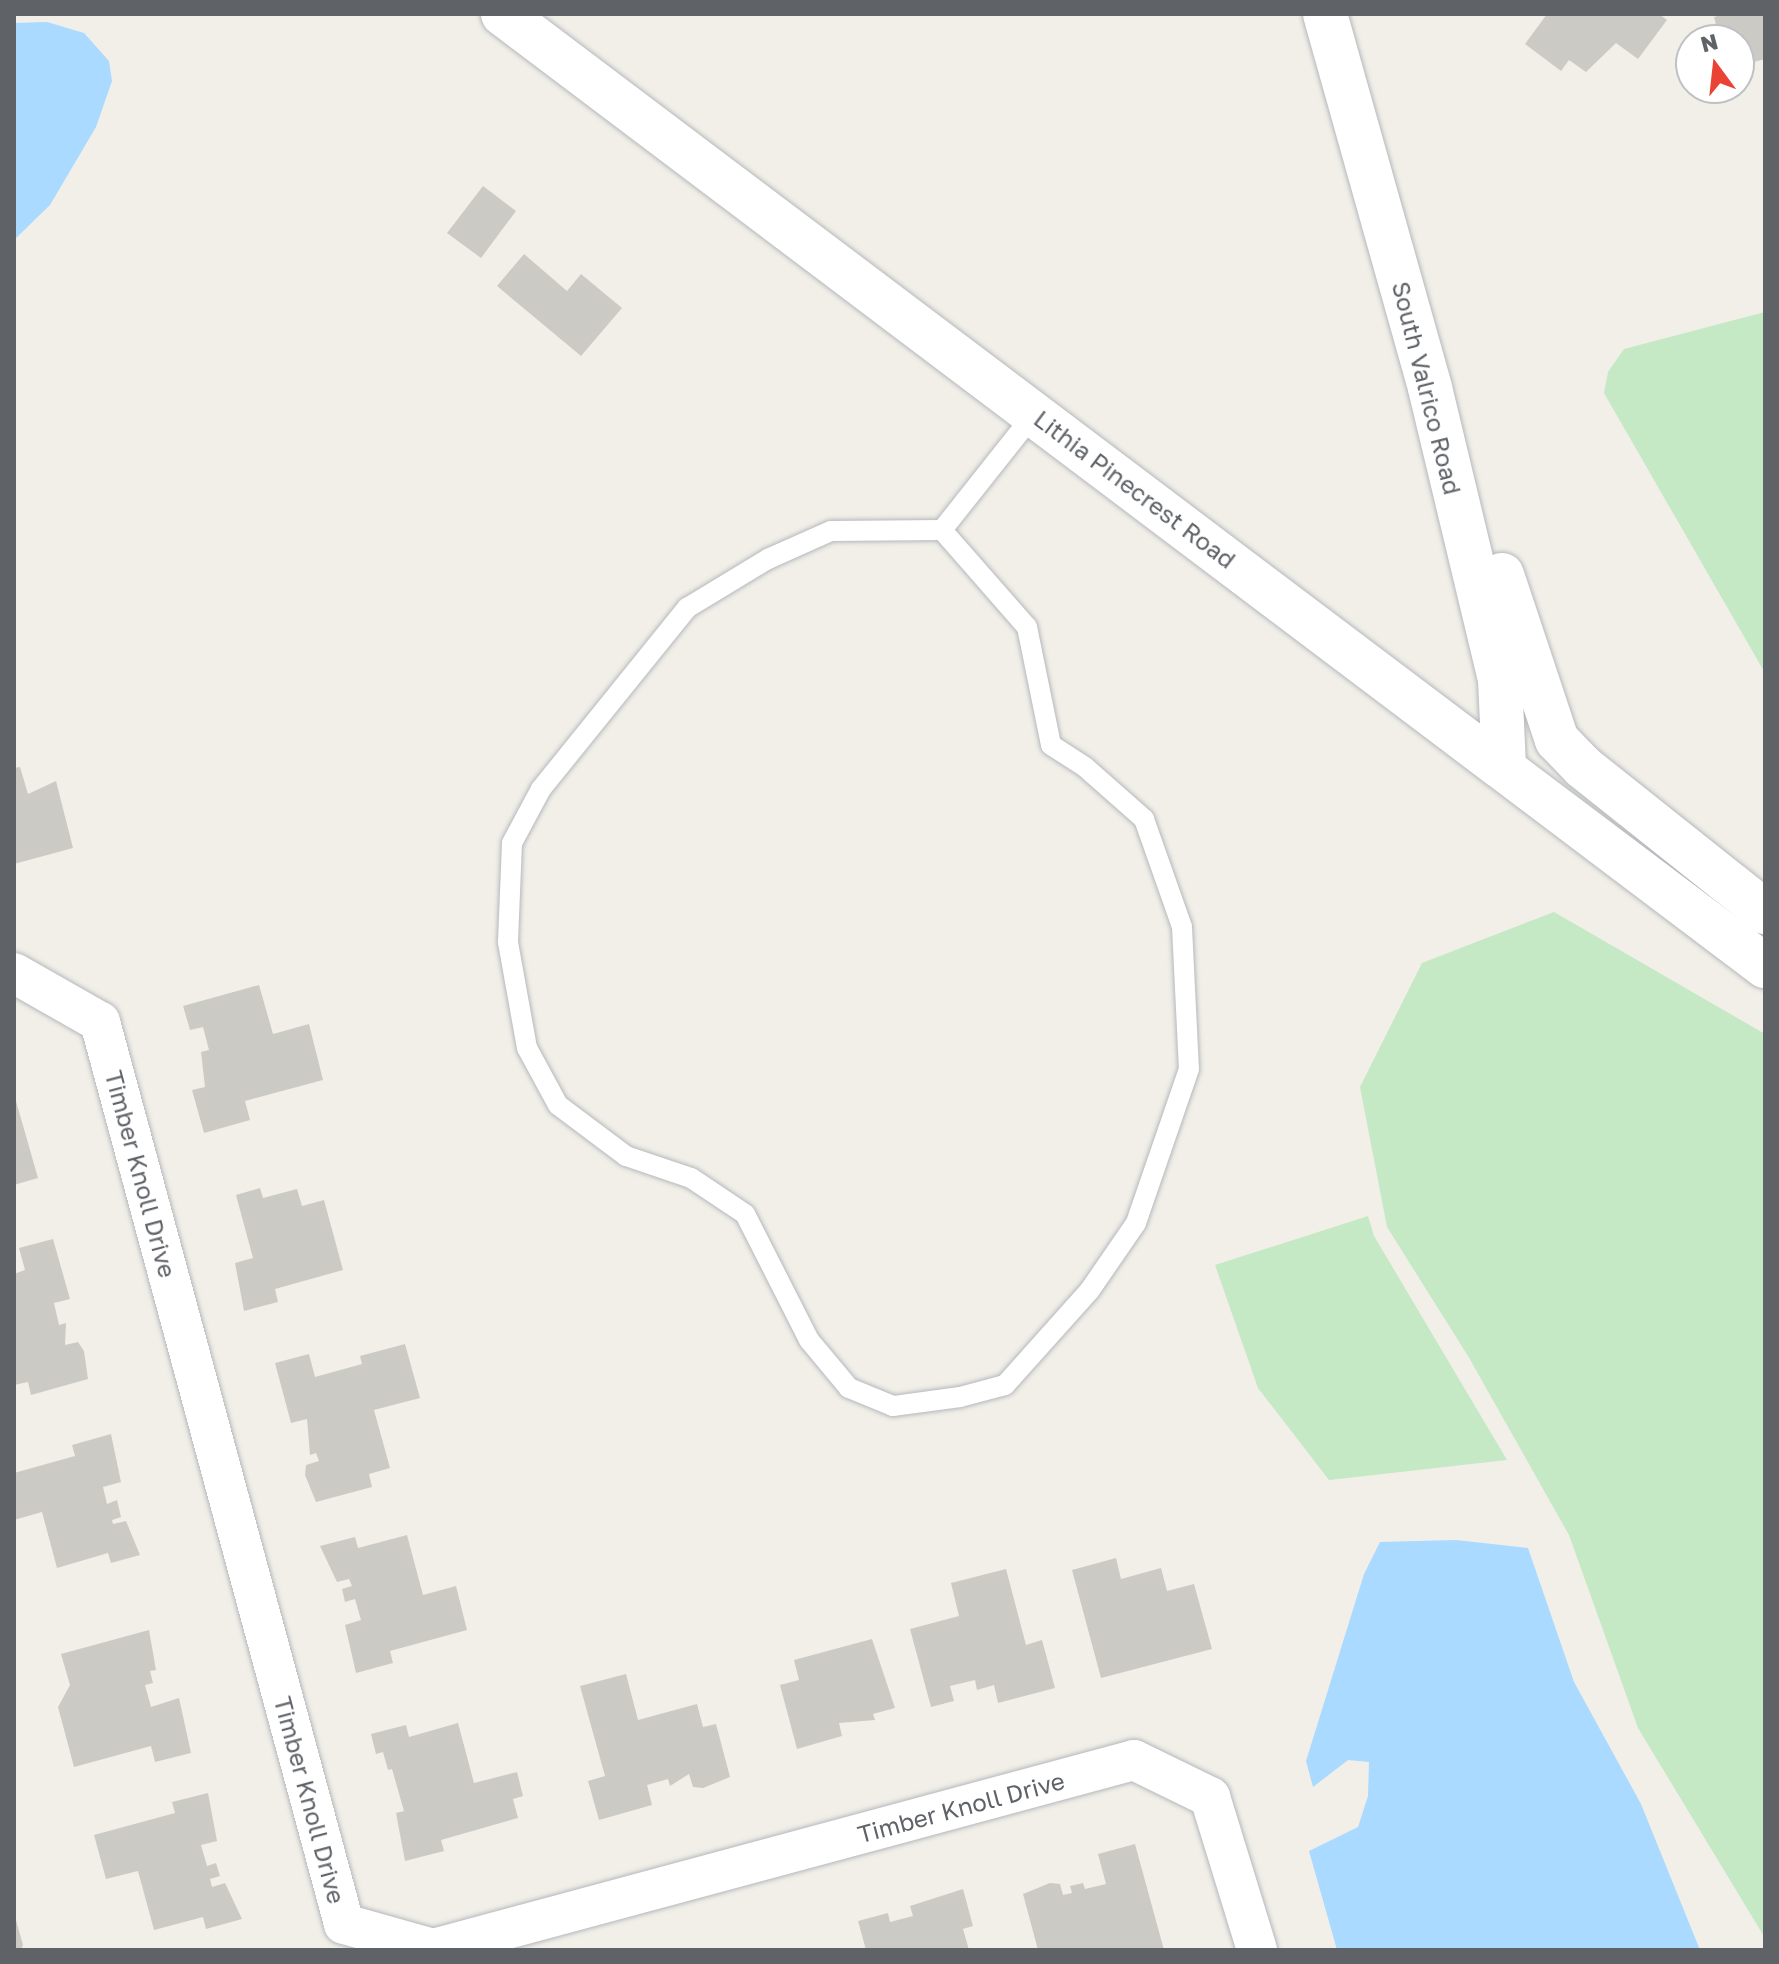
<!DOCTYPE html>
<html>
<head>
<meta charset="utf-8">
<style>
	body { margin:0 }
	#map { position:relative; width:1779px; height:1964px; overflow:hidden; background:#f1efe8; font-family:"Golos Text",sans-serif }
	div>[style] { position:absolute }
	.green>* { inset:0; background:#c5e8c5 }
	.water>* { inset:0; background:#aadaff }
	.building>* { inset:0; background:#cccac5 }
	.roads { filter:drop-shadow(0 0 2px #b5b8bc) drop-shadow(0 0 2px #b5b8bc) }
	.service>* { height:20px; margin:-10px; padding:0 10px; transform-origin:10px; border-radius:10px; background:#fff }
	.minor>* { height:40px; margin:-20px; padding:0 20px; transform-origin:20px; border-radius:20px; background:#fff }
	.tertiary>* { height:44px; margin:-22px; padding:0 22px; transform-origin:22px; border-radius:22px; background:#fff }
	.secondary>* { height:44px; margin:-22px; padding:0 22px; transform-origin:22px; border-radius:22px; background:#fff }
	span { translate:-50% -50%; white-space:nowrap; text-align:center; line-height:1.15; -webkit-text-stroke:8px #fff; paint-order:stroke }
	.street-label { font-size:24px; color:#5f6368 }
	.frame { position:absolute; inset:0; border:16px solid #5f6368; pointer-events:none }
	.north { position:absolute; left:1675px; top:24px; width:80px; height:80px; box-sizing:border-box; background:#fff; border:2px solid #bfc1c3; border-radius:50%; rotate:345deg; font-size:22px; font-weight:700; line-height:32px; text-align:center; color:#5f6368 }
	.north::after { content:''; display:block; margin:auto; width:28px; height:36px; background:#ea4335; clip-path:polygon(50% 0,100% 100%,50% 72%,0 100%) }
</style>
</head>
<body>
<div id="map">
	<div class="green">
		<i style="clip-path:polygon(1765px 312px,1765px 673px,1604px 393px,1608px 372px,1624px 349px)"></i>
		<i style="clip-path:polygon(1554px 912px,1765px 1034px,1765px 1938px,1638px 1728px,1569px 1535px,1468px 1356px,1387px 1227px,1360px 1087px,1422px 963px)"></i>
		<i style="clip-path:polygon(1368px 1216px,1374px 1236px,1507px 1460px,1329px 1480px,1258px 1388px,1215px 1265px)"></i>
	</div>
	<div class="water">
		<i style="clip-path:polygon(47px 22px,84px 33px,109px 61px,112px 81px,96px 127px,50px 205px,14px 240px,14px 23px)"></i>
		<i style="clip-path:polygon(1456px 1540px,1528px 1548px,1574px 1682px,1641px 1804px,1700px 1950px,1337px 1950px,1309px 1851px,1358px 1827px,1368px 1796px,1369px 1762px,1348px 1760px,1313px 1787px,1306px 1761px,1364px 1574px,1380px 1542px)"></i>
	</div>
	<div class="building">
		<i style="clip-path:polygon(1547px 14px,1659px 14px,1667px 20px,1638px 59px,1616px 43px,1586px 72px,1569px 60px,1561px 71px,1525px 44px)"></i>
		<i style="clip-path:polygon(1725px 14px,1765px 14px,1765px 59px,1739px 66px,1739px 40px,1720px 40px,1714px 17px)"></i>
		<i style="clip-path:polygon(483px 186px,516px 211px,481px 258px,447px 233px)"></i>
		<i style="clip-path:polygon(524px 254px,567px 291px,581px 274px,622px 308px,581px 356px,497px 286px)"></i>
		<i style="clip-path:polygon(20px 767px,28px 794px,56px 781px,73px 848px,14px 864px,14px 768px)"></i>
		<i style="clip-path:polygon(259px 985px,273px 1034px,309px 1024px,323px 1080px,245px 1101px,250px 1120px,204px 1133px,192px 1090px,205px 1087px,201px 1052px,209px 1050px,203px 1027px,190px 1030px,183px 1006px)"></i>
		<i style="clip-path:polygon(14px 1094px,38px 1178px,14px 1185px)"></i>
		<i style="clip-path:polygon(260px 1188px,263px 1198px,297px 1189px,302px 1206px,324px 1200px,343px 1270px,275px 1289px,278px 1302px,244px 1311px,235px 1263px,253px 1258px,236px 1195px)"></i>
		<i style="clip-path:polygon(53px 1239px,70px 1299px,54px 1303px,59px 1325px,66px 1323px,65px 1345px,78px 1342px,84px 1351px,88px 1379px,31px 1395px,28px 1382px,14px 1385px,14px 1274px,25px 1270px,19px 1248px)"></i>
		<i style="clip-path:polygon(405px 1344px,420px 1398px,374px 1410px,390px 1468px,369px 1474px,372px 1487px,316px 1502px,305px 1475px,306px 1465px,319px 1461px,316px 1453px,310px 1455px,307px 1419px,291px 1423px,275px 1363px,309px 1354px,315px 1377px,362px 1364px,360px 1356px)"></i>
		<i style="clip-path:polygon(111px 1434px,121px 1482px,103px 1487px,107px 1504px,117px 1500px,121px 1517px,112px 1520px,113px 1524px,126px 1521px,140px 1555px,111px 1563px,108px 1553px,57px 1568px,42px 1512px,14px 1520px,14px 1473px,75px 1456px,72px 1445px)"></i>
		<i style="clip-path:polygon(407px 1535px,423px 1595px,456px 1586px,467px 1630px,390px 1651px,393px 1663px,356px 1673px,345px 1625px,361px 1620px,355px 1599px,345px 1602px,342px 1589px,352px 1586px,349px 1579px,337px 1582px,320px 1546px,355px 1537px,358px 1548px)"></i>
		<i style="clip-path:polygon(1116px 1558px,1121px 1579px,1161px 1568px,1167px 1591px,1194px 1584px,1212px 1649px,1101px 1678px,1072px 1570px)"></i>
		<i style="clip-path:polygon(1006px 1569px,1026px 1645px,1042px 1640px,1055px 1688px,998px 1703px,994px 1685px,977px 1690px,975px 1680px,950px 1686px,954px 1701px,931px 1707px,910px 1629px,959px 1616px,951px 1583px)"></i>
		<i style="clip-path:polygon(149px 1630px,156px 1670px,150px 1671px,153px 1683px,145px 1685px,151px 1707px,179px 1698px,191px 1753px,155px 1762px,151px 1746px,74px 1767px,58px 1707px,70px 1685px,61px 1654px)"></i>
		<i style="clip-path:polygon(872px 1639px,895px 1708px,873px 1714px,875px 1720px,839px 1723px,842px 1736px,797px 1749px,780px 1685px,799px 1680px,794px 1660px)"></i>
		<i style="clip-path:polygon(626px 1674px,638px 1720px,697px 1704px,703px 1727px,716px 1724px,730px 1777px,703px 1788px,693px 1787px,689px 1774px,670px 1786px,668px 1779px,647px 1785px,652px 1805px,599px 1820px,588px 1781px,605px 1776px,580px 1686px)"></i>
		<i style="clip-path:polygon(458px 1723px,474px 1783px,517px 1772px,523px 1796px,513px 1799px,518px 1818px,441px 1840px,444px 1851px,405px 1861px,396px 1813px,404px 1811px,392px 1769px,388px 1770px,383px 1752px,376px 1754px,371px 1734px,406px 1725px,409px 1737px)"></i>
		<i style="clip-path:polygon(208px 1793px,217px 1841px,201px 1845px,207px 1866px,216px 1863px,220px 1876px,210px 1879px,212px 1887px,225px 1883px,242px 1919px,206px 1929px,203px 1917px,154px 1930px,138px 1871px,106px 1879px,94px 1835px,175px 1813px,172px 1802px)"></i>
		<i style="clip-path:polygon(1135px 1844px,1164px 1950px,1038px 1950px,1023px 1894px,1050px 1883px,1060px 1884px,1063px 1895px,1072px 1893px,1070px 1886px,1083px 1883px,1085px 1889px,1106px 1884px,1098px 1854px)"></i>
		<i style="clip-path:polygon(963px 1889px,973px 1926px,963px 1929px,969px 1950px,866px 1950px,858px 1921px,888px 1913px,890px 1922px,913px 1916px,910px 1906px)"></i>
		<i style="clip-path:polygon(14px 1913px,23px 1945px,21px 1950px,14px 1950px)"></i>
	</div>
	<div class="roads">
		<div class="service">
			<i style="left:942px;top:530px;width:129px;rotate:48.8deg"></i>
			<i style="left:1027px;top:627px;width:120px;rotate:78.5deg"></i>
			<i style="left:1051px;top:745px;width:40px;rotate:32.9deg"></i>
			<i style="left:1085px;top:767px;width:79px;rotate:41.4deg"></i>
			<i style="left:1144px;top:819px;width:114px;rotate:70.6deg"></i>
			<i style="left:1182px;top:927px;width:142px;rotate:87.2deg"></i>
			<i style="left:1189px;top:1069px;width:163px;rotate:109deg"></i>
			<i style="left:1136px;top:1223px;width:81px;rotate:124.5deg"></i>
			<i style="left:1090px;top:1290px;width:127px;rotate:131.8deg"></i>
			<i style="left:1005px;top:1385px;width:47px;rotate:165.1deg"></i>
			<i style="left:960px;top:1397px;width:68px;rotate:172.3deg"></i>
			<i style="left:893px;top:1406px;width:48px;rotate:-157.8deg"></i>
			<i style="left:849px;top:1388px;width:62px;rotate:-129.8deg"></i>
			<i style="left:809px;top:1340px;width:141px;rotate:-116.9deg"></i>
			<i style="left:745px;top:1214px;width:65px;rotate:-146.3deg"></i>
			<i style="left:691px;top:1178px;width:69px;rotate:-161.3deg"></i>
			<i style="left:626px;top:1156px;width:85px;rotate:-143.1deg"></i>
			<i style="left:558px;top:1105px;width:65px;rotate:-118.5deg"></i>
			<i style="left:527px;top:1048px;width:108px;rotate:-100.2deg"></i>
			<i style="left:508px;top:942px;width:99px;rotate:-87.7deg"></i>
			<i style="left:512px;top:843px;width:61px;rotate:-61.8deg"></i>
			<i style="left:541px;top:789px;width:233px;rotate:-51.1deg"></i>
			<i style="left:687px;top:608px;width:95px;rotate:-31.2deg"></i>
			<i style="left:768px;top:559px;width:69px;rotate:-24deg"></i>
			<i style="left:831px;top:531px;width:111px;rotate:-0.5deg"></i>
			<i style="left:942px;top:530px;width:148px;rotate:-51.6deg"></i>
		</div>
		<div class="minor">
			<i style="left:14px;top:973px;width:99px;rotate:29.7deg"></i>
			<i style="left:100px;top:1022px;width:934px;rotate:74.86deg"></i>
			<i style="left:344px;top:1924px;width:92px;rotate:15.7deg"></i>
			<i style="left:433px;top:1949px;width:726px;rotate:-15.09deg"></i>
			<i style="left:1134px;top:1760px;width:85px;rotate:26deg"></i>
			<i style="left:1210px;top:1797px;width:160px;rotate:72.9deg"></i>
		</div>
		<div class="tertiary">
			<i style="left:1325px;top:14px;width:388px;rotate:74.3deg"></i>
			<i style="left:1430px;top:388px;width:299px;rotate:76.5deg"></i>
			<i style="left:1500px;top:679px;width:88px;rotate:87.4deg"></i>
			<i style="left:1502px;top:575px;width:174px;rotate:71.6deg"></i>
		</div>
		<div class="secondary">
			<i style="left:503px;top:14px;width:1581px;rotate:37.03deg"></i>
			<i style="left:1557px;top:740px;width:37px;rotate:46deg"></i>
			<i style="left:1583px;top:767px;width:233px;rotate:38.5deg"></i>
		</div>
	</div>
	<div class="street-label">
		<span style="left:1427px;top:388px;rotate:76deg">South Valrico Road</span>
		<span style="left:1135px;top:489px;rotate:37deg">Lithia Pinecrest Road</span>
		<span style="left:141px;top:1174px;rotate:75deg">Timber Knoll Drive</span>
		<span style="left:310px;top:1800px;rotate:75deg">Timber Knoll Drive</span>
		<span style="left:961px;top:1807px;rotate:-15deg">Timber Knoll Drive</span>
	</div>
	<div class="frame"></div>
	<div class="north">N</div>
</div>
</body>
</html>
